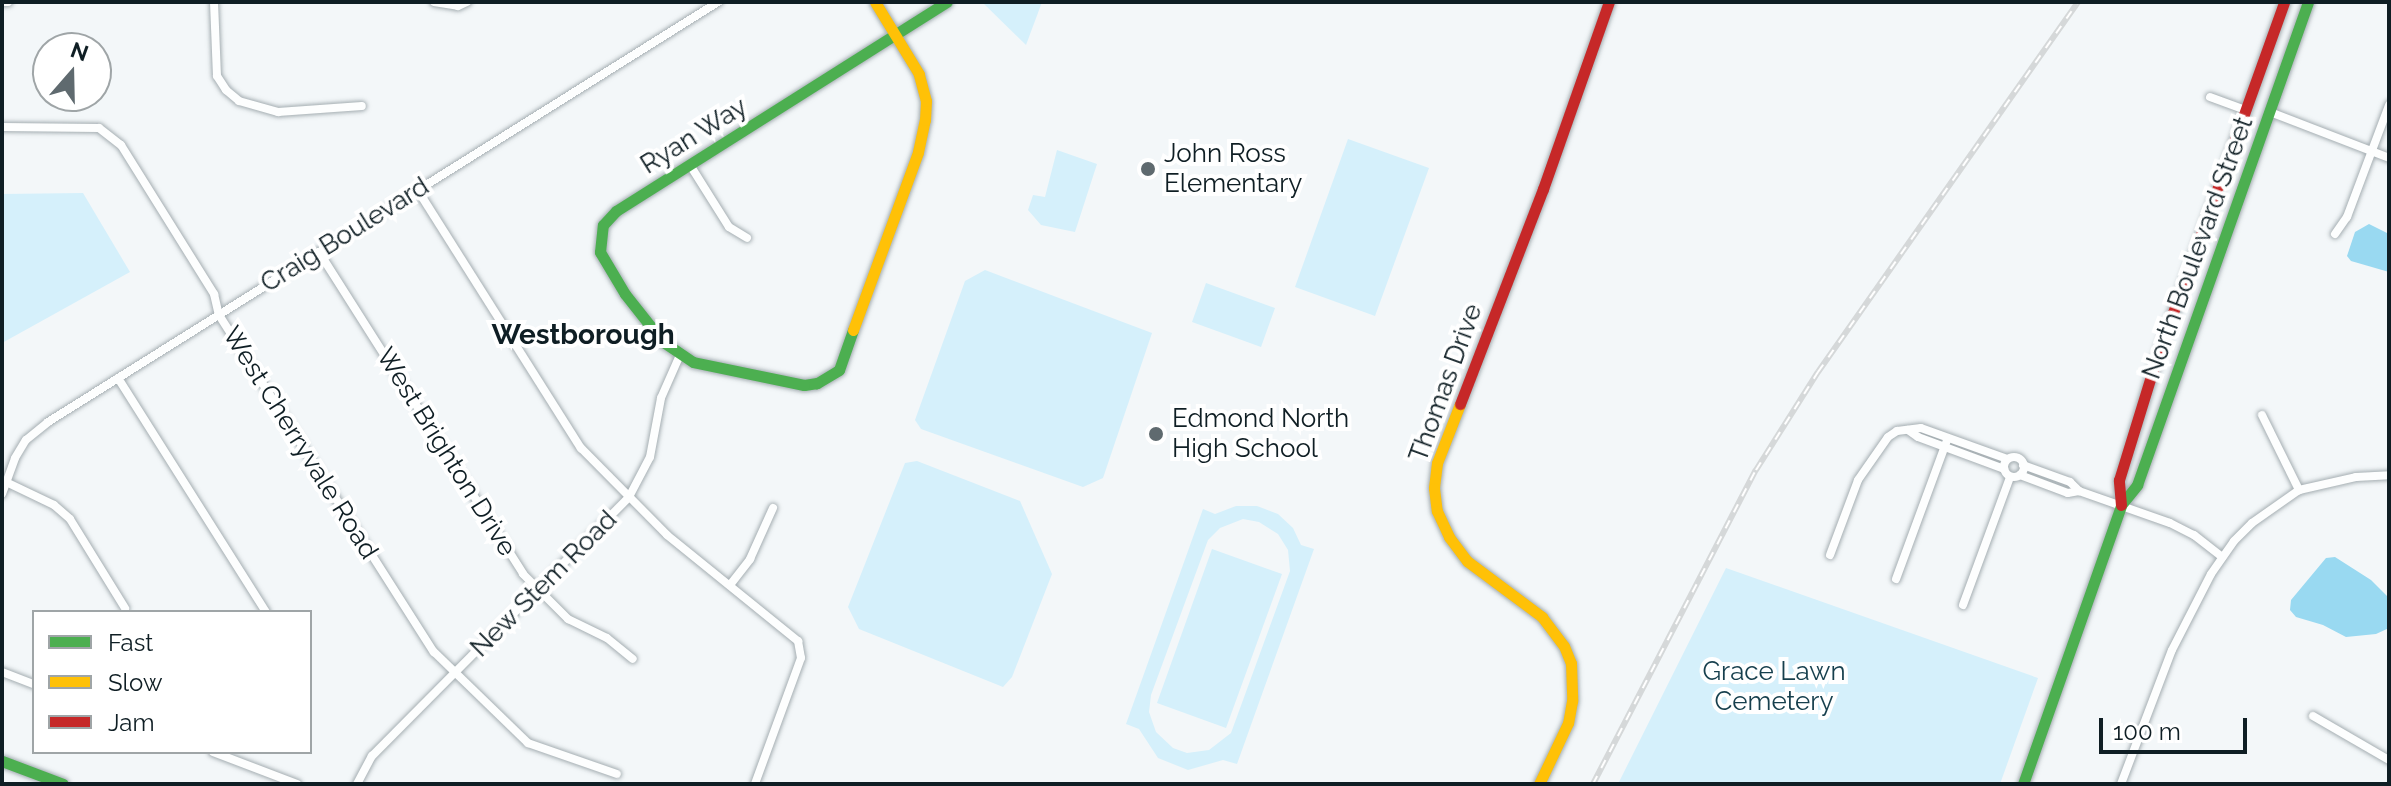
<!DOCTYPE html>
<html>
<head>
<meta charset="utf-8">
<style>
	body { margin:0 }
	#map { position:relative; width:2391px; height:786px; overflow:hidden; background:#f3f7f9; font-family:Raleway,sans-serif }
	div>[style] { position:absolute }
	.green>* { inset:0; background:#d5f0fb }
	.water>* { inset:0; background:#99d9f1 }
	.roads { filter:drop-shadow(0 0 2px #a5aeb2) drop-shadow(0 0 2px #a5aeb2) }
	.street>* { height:8px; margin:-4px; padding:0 4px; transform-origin:4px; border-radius:4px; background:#fdfefe }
	.street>.ring { margin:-4px; padding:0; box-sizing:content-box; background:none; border:8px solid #fdfefe; border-radius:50% }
	.fast>* { height:11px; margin:-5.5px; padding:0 5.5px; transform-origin:5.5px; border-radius:5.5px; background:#4caf50 }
	.slow>* { height:11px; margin:-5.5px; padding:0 5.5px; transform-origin:5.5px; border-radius:5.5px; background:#ffc107 }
	.jam>* { height:11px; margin:-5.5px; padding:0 5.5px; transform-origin:5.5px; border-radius:5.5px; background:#c62828 }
	.rail>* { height:6px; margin-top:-3px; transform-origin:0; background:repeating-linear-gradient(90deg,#fff 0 9px,#d5d8d9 0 18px); box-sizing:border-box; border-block:2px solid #d5d8d9 }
	.dots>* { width:22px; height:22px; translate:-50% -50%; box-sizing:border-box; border:4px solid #fff; border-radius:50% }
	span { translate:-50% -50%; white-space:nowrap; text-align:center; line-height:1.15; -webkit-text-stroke:8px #fff; paint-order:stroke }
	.street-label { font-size:26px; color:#0f1e24 }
	.poi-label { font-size:26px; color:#0f1e24 }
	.left { translate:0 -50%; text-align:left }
	.park-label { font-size:26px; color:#163f4d }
	.neighbourhood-label { font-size:28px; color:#0f1e24; font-weight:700 }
	.frame { position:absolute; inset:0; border:4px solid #0f1e24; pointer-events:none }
	.legend { position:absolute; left:32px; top:610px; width:280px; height:144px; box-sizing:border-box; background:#fff; border:2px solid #9fa5a7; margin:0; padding:10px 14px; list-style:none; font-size:24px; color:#0f1e24 }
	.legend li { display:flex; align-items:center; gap:16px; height:40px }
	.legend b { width:40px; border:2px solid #9fa5a7 }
	.north { position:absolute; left:32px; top:32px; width:80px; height:80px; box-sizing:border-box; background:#fff; border:2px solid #9fa5a7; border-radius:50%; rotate:20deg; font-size:22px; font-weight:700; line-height:32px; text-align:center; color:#0f1e24 }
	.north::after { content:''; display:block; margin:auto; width:28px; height:36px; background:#5f6a6f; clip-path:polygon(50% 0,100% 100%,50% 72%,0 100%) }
	.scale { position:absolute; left:2099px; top:718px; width:148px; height:36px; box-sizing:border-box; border:4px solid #0f1e24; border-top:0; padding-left:10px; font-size:24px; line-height:28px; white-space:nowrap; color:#0f1e24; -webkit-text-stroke:6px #fff; paint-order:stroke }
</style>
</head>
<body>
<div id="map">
	<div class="green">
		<i style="clip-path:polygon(982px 2px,1042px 2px,1026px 45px)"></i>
		<i style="clip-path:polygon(1348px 139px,1429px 168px,1375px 316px,1295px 287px)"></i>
		<i style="clip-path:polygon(1057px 150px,1097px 164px,1075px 232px,1041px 225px,1028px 210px,1033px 195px,1045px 197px)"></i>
		<i style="clip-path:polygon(83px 193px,130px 272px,2px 343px,2px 194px)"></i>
		<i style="clip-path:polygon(985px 270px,1152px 333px,1103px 478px,1083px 487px,921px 429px,915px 420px,965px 281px)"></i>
		<i style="clip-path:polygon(1206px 283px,1275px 308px,1261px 347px,1192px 322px)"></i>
		<i style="clip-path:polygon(917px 461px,1020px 501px,1052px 574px,1012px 677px,1003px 687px,859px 629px,848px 607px,905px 463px)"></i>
		<i style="clip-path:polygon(evenodd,1236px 506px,1257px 506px,1278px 514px,1293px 528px,1301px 545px,1314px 549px,1237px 764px,1223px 760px,1188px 770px,1158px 758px,1139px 729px,1126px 724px,1203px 509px,1215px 514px,1236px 506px,1243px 519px,1259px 522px,1278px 534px,1288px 550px,1290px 571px,1231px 733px,1209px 750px,1187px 753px,1173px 748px,1156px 732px,1149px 712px,1151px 695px,1208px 540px,1220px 528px,1243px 519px)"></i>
		<i style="clip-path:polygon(1212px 549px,1282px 574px,1226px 728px,1157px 703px)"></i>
		<i style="clip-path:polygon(1726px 568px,2038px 678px,2000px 784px,1618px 784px)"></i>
	</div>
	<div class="water">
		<i style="clip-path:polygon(2369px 224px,2389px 234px,2389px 272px,2351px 261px,2347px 256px,2355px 232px)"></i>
		<i style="clip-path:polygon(2335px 557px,2371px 580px,2389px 598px,2389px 628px,2376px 634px,2346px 637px,2323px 625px,2296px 617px,2290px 610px,2291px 600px,2326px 558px)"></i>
	</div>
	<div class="roads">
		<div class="street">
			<i style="left:2px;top:2px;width:6px"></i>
			<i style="left:214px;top:2px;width:74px;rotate:87.7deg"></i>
			<i style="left:217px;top:76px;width:17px;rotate:57deg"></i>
			<i style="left:226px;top:90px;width:17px;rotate:40deg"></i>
			<i style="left:239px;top:101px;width:41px;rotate:15.8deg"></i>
			<i style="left:278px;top:112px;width:84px;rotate:-4.1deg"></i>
			<i style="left:434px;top:2px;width:24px;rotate:9deg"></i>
			<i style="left:458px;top:6px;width:10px;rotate:-24deg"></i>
			<i style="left:2210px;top:97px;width:37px;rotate:20deg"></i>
			<i style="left:2270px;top:112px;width:128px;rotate:21.1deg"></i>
			<i style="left:2px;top:127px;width:97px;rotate:0.6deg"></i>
			<i style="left:99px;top:128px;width:28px;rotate:38deg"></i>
			<i style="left:121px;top:145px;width:176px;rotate:58deg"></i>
			<i style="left:214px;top:294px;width:22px;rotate:77deg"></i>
			<i style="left:219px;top:315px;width:400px;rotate:57.5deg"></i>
			<i style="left:434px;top:652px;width:131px;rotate:44.1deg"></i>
			<i style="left:528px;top:743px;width:94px;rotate:19.2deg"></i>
			<i style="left:690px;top:165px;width:73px;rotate:57.8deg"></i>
			<i style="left:729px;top:227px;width:21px;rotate:31deg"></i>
			<i style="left:417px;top:189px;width:307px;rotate:57.7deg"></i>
			<i style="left:581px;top:448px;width:122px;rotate:45.3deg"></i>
			<i style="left:667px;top:535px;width:169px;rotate:39deg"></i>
			<i style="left:798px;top:641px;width:17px;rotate:80deg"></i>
			<i style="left:801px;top:658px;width:134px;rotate:110.1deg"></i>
			<i style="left:2335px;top:234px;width:21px;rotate:-55deg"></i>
			<i style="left:2347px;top:217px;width:120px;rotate:-69.4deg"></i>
			<i style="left:319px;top:252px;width:381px;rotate:57.6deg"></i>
			<i style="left:523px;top:574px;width:64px;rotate:45deg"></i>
			<i style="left:568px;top:619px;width:43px;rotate:26deg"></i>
			<i style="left:607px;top:638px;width:33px;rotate:39deg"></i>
			<i style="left:118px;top:378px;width:277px;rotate:57.7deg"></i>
			<i style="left:2262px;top:415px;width:84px;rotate:63.7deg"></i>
			<i style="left:1908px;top:430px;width:12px;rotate:35deg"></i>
			<i style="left:1918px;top:437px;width:92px;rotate:20.4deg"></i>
			<i class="ring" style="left:2004px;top:457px;width:12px;height:12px"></i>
			<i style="left:2023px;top:465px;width:50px;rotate:19.9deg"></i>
			<i style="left:2070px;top:482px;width:13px;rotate:45deg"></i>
			<i style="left:2020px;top:475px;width:51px;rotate:20.6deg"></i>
			<i style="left:2068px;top:493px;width:11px;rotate:-10deg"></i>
			<i style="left:2079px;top:491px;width:96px;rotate:19.4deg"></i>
			<i style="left:2170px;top:523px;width:27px;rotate:27deg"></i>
			<i style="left:2194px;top:535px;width:36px;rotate:38deg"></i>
			<i style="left:6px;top:482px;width:53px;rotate:25.6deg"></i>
			<i style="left:54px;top:505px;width:21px;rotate:41deg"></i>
			<i style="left:70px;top:519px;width:105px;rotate:58.3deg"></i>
			<i style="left:2px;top:494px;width:38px;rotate:-70deg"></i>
			<i style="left:15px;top:458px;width:21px;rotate:-59deg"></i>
			<i style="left:26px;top:440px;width:28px;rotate:-39deg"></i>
			<i style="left:48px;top:422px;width:791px;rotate:-32.08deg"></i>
			<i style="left:1830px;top:555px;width:80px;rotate:-69.5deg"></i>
			<i style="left:1858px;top:480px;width:52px;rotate:-55.1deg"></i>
			<i style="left:1888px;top:437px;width:11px;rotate:-34deg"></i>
			<i style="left:1897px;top:431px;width:24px;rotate:-7deg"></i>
			<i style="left:1921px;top:428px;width:91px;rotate:19.8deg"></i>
			<i style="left:1896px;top:579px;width:150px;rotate:-69.8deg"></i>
			<i style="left:730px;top:585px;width:33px;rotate:-52deg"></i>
			<i style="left:750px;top:559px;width:56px;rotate:-65.7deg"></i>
			<i style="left:1963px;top:605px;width:136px;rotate:-69.8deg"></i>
			<i style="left:2px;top:672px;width:34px;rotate:21deg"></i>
			<i style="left:2313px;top:716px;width:88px;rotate:30.1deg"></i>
			<i style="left:213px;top:752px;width:90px;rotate:20.9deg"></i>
			<i style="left:357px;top:784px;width:32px;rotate:-62deg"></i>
			<i style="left:372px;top:756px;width:365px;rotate:-45.2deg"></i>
			<i style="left:629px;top:497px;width:45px;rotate:-62.3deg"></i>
			<i style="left:650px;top:457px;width:60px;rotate:-79.4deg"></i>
			<i style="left:661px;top:398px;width:47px;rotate:-66.2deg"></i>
			<i style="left:2121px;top:784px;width:143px;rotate:-69.2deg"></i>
			<i style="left:2172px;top:650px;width:85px;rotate:-62.8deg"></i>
			<i style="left:2211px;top:574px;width:40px;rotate:-55.1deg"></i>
			<i style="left:2234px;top:541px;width:25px;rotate:-45deg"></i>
			<i style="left:2252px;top:523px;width:57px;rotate:-35.1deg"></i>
			<i style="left:2299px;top:490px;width:58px;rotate:-12.8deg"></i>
			<i style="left:2356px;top:477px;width:33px;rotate:-3deg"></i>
		</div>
		<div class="fast">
			<i style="left:853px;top:330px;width:42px;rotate:109.3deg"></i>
			<i style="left:839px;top:370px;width:26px;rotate:149deg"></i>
			<i style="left:817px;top:383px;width:13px;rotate:171deg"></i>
			<i style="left:804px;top:385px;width:113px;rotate:-168.3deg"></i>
			<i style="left:693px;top:362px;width:36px;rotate:-146deg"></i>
			<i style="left:663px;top:342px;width:61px;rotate:-128.4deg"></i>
			<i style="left:625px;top:294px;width:49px;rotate:-120.8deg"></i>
			<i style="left:600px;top:252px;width:27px;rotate:-84deg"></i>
			<i style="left:603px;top:225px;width:19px;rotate:-47deg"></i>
			<i style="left:616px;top:211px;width:391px;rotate:-32.3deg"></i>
			<i style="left:2px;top:761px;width:65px;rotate:20.7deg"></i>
			<i style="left:2023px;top:784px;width:296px;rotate:-70.6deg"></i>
			<i style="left:2121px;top:505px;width:26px;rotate:-51deg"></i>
			<i style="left:2137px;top:485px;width:512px;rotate:-70.5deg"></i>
		</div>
		<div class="slow">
			<i style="left:853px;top:330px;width:189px;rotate:-69.9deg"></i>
			<i style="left:918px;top:152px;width:33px;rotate:-78deg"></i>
			<i style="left:925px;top:120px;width:19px;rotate:-87deg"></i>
			<i style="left:926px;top:101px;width:28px;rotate:-105deg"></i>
			<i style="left:919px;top:74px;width:84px;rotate:-121.4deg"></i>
			<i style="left:1460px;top:404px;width:63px;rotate:111.3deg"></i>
			<i style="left:1437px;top:463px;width:25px;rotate:97deg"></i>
			<i style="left:1434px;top:488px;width:23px;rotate:83deg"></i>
			<i style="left:1437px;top:511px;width:29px;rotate:65deg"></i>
			<i style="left:1449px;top:537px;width:30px;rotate:53deg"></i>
			<i style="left:1467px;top:561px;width:94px;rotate:36.7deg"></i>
			<i style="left:1542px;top:617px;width:36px;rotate:53deg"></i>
			<i style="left:1564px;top:646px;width:18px;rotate:68deg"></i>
			<i style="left:1571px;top:663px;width:38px;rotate:88deg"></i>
			<i style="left:1572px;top:701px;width:22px;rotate:100deg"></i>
			<i style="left:1568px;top:723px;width:68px;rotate:115.4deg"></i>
		</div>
		<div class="jam">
			<i style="left:1460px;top:404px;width:230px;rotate:-68.9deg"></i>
			<i style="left:1543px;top:189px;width:198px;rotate:-70.6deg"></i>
			<i style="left:2121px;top:505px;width:25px;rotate:-95deg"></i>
			<i style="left:2119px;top:480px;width:126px;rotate:-72.9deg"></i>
			<i style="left:2156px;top:360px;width:380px;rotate:-70.3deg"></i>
		</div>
	</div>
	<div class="rail">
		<i style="left:1593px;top:784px;width:354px;rotate:-62.6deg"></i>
		<i style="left:1756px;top:470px;width:116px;rotate:-57.7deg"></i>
		<i style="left:1818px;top:372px;width:452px;rotate:-54.9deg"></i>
	</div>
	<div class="dots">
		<i style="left:1148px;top:169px;background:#5f6a6f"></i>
		<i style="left:1156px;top:434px;background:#5f6a6f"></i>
	</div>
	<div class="street-label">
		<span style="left:694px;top:136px;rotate:-32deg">Ryan Way</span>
		<span style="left:345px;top:235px;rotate:-32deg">Craig Boulevard</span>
		<span style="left:2198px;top:248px;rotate:-70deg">North Boulevard Street</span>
		<span style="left:1446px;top:383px;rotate:-70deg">Thomas Drive</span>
		<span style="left:300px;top:443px;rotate:58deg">West Cherryvale Road</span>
		<span style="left:446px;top:452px;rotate:58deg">West Brighton Drive</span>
		<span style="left:544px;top:584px;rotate:-45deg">New Stem Road</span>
	</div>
	<div class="poi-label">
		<span class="left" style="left:1164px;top:169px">John Ross<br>Elementary</span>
		<span class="left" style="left:1172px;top:434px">Edmond North<br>High School</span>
	</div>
	<div class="park-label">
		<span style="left:1774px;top:687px">Grace Lawn<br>Cemetery</span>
	</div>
	<div class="neighbourhood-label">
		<span style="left:583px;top:335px">Westborough</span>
	</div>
	<div class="frame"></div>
	<ul class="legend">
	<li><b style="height:10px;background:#4caf50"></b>Fast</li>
	<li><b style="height:10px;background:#ffc107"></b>Slow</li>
	<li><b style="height:10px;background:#c62828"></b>Jam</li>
	</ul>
	<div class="north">N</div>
	<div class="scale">100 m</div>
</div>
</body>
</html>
